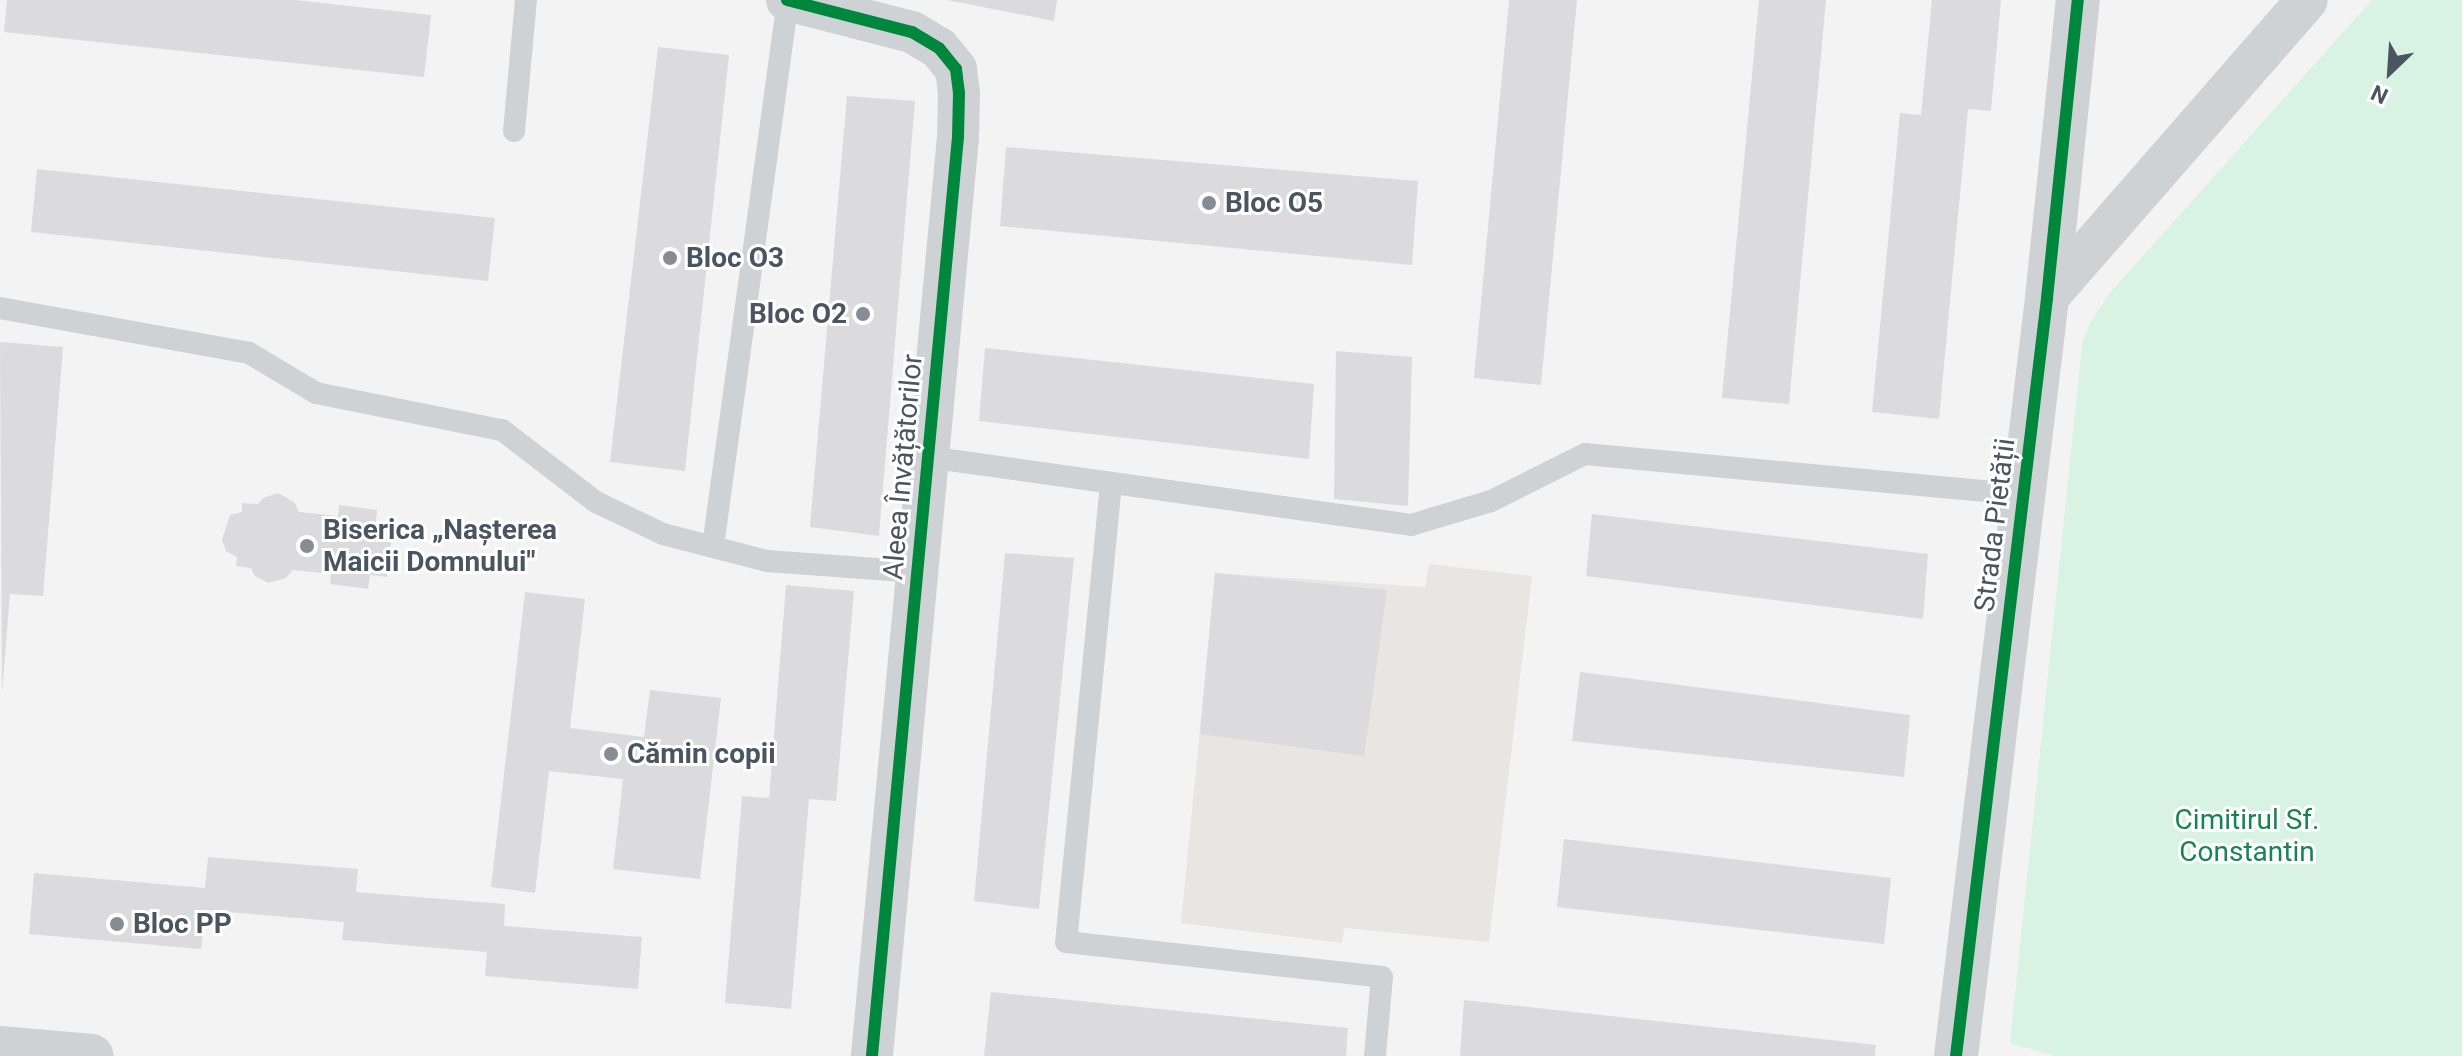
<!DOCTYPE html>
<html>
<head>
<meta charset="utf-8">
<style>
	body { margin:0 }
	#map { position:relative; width:2462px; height:1056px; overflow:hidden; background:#f4f3f3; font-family:Roboto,sans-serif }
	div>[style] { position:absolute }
	.commercial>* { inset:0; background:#e8e6e2 }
	.green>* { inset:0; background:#d8f2e3 }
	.building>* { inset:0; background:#dbdbdd }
	.service>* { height:22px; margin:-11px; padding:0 11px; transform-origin:11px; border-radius:11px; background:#cfd2d4 }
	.minor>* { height:42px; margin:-21px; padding:0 21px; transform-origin:21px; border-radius:21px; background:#cfd2d4 }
	.tertiary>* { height:44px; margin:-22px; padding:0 22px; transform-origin:22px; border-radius:22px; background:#cfd2d4 }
	.cycleway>* { height:12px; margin:-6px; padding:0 6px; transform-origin:6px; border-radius:6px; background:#00873e }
	.dots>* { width:22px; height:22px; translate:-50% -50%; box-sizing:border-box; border:4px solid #fff; border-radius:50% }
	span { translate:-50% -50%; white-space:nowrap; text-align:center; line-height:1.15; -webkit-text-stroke:6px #fff; paint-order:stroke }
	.poi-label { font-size:28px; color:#4a5561; font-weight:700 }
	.left { translate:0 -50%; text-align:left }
	.right { translate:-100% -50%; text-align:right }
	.street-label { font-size:28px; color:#4a5561 }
	.park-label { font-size:28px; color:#178553 }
	.north { position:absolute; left:2350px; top:32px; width:80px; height:80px; -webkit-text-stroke:6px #fff; paint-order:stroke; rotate:205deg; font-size:22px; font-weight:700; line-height:32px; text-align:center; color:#4a5561 }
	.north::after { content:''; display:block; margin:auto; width:28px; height:36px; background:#4a5561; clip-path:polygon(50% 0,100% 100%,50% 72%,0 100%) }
</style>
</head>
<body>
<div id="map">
	<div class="commercial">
		<i style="clip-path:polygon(1429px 564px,1532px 576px,1489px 942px,1344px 928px,1342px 943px,1181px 923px,1215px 573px,1425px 587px)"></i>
	</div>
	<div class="green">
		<i style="clip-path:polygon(2372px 0,2462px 0,2462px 1056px,2055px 1056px,2010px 1043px,2082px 345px,2090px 323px,2108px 295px)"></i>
	</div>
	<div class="building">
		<i style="clip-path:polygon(7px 0,295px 0,431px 15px,424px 77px,4px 32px)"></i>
		<i style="clip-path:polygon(947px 0,1057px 0,1054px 21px)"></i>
		<i style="clip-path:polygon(1509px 0,1577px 0,1541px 385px,1474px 378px)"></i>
		<i style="clip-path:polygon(1759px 0,1826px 0,1789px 404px,1722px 398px)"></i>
		<i style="clip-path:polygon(1932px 0,2001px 0,1991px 111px,1968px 109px,1939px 419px,1872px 412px,1900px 113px,1921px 115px)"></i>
		<i style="clip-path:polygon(658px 47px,729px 55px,685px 471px,610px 462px)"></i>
		<i style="clip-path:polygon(847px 96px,915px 101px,879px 536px,810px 527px)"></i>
		<i style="clip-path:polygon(1006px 147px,1418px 181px,1412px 265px,1000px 226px)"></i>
		<i style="clip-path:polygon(37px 169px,495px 218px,488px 281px,31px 232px)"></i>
		<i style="clip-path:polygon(0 342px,63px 347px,43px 596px,10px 594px,2px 693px)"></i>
		<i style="clip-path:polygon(985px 348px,1314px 384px,1309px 459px,979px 421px)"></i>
		<i style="clip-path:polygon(1336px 351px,1412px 357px,1408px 506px,1334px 499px)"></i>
		<i style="clip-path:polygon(278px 493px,294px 502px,299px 512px,338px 516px,339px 505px,377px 510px,376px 523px,393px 524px,387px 577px,370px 575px,368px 589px,330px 584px,331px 574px,293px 570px,286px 578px,268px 583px,255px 576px,251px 568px,236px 566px,237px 557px,226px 551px,222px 540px,230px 515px,242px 512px,242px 503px,258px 504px,263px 498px)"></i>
		<i style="clip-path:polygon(1592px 514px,1928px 554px,1923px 619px,1586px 576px)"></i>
		<i style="clip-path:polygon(1005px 553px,1074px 558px,1039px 909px,974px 901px)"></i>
		<i style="clip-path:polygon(1215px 573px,1387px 590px,1364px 756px,1200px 734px)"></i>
		<i style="clip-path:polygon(786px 585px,854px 591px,836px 801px,809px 799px,791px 1009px,725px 1003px,742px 796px,769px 798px)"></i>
		<i style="clip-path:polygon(525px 592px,585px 599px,570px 728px,644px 737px,650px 690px,721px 698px,700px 879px,613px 869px,623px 779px,549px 771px,535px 893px,491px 887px)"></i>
		<i style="clip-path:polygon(1580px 672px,1910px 715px,1904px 777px,1572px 741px)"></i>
		<i style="clip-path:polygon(1564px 839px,1891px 878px,1884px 944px,1557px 907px)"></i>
		<i style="clip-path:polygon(208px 857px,358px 869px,356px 892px,505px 904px,504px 926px,642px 937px,638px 989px,485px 976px,487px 952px,342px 940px,344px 922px,205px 910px,201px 949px,29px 934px,34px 873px,205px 888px)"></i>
		<i style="clip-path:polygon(991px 992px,1348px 1028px,1346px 1056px,984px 1056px)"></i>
		<i style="clip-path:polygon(1464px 1000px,1876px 1045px,1875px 1056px,1460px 1056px)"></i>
	</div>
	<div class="service">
		<i style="left:514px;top:131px;width:132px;rotate:-84.8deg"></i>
		<i style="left:0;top:308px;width:253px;rotate:10.2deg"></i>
		<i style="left:249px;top:353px;width:78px;rotate:30.8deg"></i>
		<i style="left:316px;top:393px;width:190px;rotate:11.3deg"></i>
		<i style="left:502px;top:430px;width:118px;rotate:37.5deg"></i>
		<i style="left:596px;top:502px;width:74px;rotate:25.5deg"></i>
		<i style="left:663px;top:534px;width:107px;rotate:14.6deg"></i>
		<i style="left:767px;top:561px;width:151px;rotate:4.2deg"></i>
		<i style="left:928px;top:457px;width:488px;rotate:8deg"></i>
		<i style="left:1411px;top:525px;width:84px;rotate:-16.7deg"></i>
		<i style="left:1491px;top:501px;width:105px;rotate:-26.6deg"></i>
		<i style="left:1585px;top:454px;width:440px;rotate:5.3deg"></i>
		<i style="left:1111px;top:484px;width:460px;rotate:95.6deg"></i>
		<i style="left:1066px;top:942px;width:318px;rotate:6.3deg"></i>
		<i style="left:1382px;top:977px;width:79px;rotate:95.1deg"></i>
		<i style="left:713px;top:546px;width:551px;rotate:-82.18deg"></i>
	</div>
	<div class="minor">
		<i style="left:787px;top:0;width:129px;rotate:14.4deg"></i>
		<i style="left:912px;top:32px;width:31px;rotate:31deg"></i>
		<i style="left:939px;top:48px;width:27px;rotate:51deg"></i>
		<i style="left:956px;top:69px;width:24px;rotate:83deg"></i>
		<i style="left:959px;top:93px;width:44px;rotate:91.3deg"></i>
		<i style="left:958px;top:137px;width:923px;rotate:95.35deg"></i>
		<i style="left:2047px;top:298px;width:395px;rotate:-48.9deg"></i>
	</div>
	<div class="tertiary">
		<i style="left:0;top:1048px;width:92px;rotate:5deg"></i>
		<i style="left:1956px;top:1056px;width:763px;rotate:-83.15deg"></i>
		<i style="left:2047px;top:298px;width:300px;rotate:-84.1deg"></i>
	</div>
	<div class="cycleway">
		<i style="left:787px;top:0;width:129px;rotate:14.4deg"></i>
		<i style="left:912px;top:32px;width:31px;rotate:31deg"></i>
		<i style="left:939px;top:48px;width:27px;rotate:51deg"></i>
		<i style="left:956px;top:69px;width:24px;rotate:83deg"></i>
		<i style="left:959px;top:93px;width:44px;rotate:91.3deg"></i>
		<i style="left:958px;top:137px;width:923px;rotate:95.35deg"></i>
		<i style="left:1956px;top:1056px;width:763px;rotate:-83.15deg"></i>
		<i style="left:2047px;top:298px;width:300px;rotate:-84.1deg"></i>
	</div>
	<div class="dots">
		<i style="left:1209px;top:203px;background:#868c94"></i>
		<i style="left:670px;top:258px;background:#868c94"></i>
		<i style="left:863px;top:314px;background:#868c94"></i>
		<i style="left:307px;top:546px;background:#868c94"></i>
		<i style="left:611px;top:754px;background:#868c94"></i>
		<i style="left:117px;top:924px;background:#868c94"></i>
	</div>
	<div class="poi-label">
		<span class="left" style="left:1225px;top:203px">Bloc O5</span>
		<span class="left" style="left:686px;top:258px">Bloc O3</span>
		<span class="right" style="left:847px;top:314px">Bloc O2</span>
		<span class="left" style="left:323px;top:546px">Biserica „Nașterea<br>Maicii Domnului"</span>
		<span class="left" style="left:627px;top:754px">Cămin copii</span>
		<span class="left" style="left:133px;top:924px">Bloc PP</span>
	</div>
	<div class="street-label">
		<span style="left:903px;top:467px;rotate:-85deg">Aleea Învățătorilor</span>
		<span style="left:1995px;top:525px;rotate:-83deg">Strada Pietății</span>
	</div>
	<div class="park-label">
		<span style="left:2247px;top:836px">Cimitirul Sf.<br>Constantin</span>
	</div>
	<div class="north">N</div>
</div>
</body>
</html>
